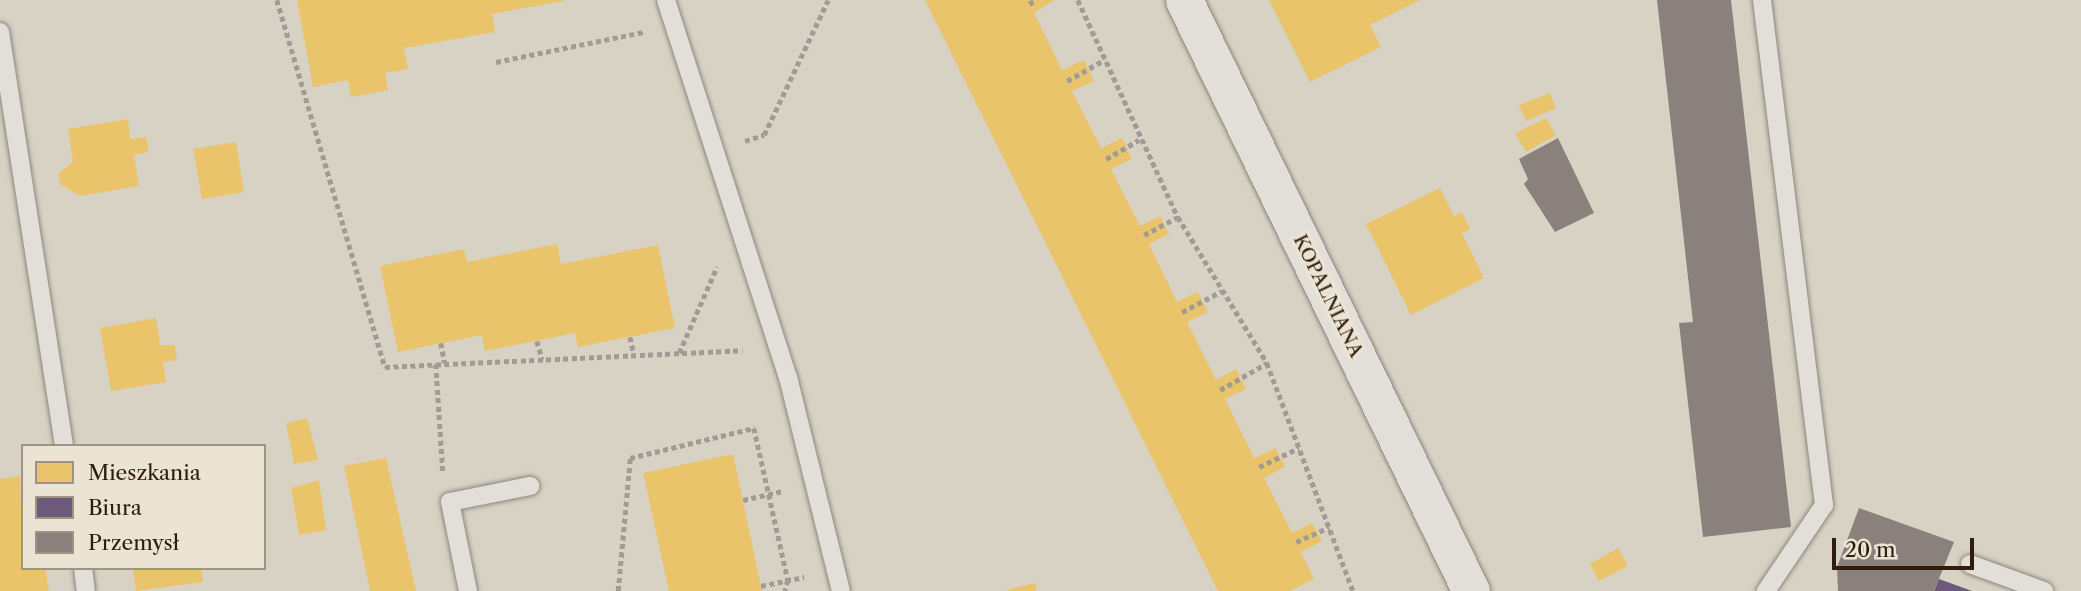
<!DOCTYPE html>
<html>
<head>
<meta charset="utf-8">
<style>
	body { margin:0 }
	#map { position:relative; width:2081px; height:591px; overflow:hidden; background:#d8d2c5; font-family:"Libre Caslon Text",serif }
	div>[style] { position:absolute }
	.homes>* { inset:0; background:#e9c46a }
	.offices>* { inset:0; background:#6d597a }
	.industry>* { inset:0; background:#8a817c }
	.path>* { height:4.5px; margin-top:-2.25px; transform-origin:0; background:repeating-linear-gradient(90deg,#a09c95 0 5px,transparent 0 8.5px) }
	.roads { filter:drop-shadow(0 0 2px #8d877e) drop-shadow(0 0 2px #8d877e) }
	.service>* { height:18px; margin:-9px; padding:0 9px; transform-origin:9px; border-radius:9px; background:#e2dfd8 }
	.minor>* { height:37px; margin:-18.5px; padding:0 18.5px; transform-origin:18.5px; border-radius:18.5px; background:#e2dfd8 }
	span { translate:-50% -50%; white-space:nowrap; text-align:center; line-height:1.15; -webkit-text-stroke:7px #ebe4d4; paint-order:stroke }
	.street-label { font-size:19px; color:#2e1d0c }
	.legend { position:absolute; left:21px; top:444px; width:245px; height:126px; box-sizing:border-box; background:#ebe4d4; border:2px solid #9f9484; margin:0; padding:9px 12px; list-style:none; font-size:21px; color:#2e1d0c }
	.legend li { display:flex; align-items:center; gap:14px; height:35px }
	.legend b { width:35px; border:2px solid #9f9484 }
	.scale { position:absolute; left:1832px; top:538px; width:142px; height:32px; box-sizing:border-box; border:4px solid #2e1d0c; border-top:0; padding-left:9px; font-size:21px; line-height:24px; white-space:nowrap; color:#2e1d0c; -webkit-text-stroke:5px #ebe4d4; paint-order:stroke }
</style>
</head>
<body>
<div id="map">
	<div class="homes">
		<i style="clip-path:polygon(297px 0,563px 0,563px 1px,492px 14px,495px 32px,404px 48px,408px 69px,385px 73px,388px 90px,351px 97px,348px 80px,313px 87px)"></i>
		<i style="clip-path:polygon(925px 0,1054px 0,1034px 13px,1062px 70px,1084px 60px,1094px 81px,1072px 91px,1101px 148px,1122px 138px,1127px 148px,1132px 159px,1111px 169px,1140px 226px,1160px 216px,1169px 234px,1149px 244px,1177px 302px,1198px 292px,1208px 312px,1187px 322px,1216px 380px,1236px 369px,1246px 389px,1225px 399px,1254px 458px,1275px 448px,1280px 457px,1285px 467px,1264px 478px,1292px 533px,1312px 523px,1322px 541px,1301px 552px,1314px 579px,1290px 591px,1218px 591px)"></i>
		<i style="clip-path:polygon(1269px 0,1420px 0,1370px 25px,1381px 47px,1310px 82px)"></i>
		<i style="clip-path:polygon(1550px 93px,1556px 108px,1526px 121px,1519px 105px)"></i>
		<i style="clip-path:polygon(1546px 118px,1556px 135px,1526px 152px,1515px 133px)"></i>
		<i style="clip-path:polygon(128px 119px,130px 139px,146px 137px,149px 152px,134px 155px,139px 186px,80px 196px,60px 184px,58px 174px,73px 162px,68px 129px)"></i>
		<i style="clip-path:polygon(236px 142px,244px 192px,202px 199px,193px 149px)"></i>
		<i style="clip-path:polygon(1440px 188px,1454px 216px,1462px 212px,1470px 229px,1462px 233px,1484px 278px,1411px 315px,1366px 224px)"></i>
		<i style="clip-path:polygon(557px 244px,561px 264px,658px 245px,675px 328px,578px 347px,575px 333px,485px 351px,482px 335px,398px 352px,380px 266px,464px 249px,467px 262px)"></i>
		<i style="clip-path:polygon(156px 318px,160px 345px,175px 345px,177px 360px,163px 362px,166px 382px,111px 391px,100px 328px)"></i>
		<i style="clip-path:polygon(307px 418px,318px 460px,294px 464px,286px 423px)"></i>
		<i style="clip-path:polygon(733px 454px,762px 591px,669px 591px,643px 473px)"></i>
		<i style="clip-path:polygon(386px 458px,416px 591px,370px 591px,344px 466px)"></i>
		<i style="clip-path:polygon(20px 476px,23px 568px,45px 568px,49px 591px,0 591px,0 479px)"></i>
		<i style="clip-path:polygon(319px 480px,326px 530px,299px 535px,291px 488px)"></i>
		<i style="clip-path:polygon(1618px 548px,1628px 566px,1599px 581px,1590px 564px)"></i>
		<i style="clip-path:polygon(133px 568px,201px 568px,203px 582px,136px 591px)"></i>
		<i style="clip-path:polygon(1035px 583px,1037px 591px,1008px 591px,1007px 590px)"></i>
	</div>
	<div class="offices">
		<i style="clip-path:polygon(1939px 579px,1972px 591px,1934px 591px)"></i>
	</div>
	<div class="industry">
		<i style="clip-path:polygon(1657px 0,1731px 0,1791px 527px,1703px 537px,1679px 323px,1693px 322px)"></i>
		<i style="clip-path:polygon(1558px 138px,1594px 213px,1555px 232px,1524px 184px,1528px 179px,1519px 159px)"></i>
		<i style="clip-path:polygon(1859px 508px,1954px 542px,1934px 591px,1838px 591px,1837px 567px)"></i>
	</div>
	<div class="path">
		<i style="left:277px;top:0;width:383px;rotate:73.6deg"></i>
		<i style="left:385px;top:367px;width:358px;rotate:-2.7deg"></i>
		<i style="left:1078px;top:0;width:239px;rotate:65.3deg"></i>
		<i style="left:1178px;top:217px;width:171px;rotate:58.6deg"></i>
		<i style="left:1267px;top:363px;width:244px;rotate:69.3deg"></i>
		<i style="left:1029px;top:4px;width:8px;rotate:-30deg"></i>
		<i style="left:496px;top:62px;width:150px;rotate:-11.5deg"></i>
		<i style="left:1067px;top:81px;width:43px;rotate:-29.6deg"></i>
		<i style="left:745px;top:141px;width:20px;rotate:-18deg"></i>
		<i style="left:764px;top:135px;width:149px;rotate:-64.6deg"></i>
		<i style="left:1106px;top:159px;width:38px;rotate:-30deg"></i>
		<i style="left:1144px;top:235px;width:38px;rotate:-28deg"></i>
		<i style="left:1182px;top:312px;width:45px;rotate:-27.7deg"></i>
		<i style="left:630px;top:337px;width:18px;rotate:77deg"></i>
		<i style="left:537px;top:341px;width:19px;rotate:74deg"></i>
		<i style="left:441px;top:343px;width:20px;rotate:79deg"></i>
		<i style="left:679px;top:353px;width:94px;rotate:-66.2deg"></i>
		<i style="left:436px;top:364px;width:107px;rotate:86.3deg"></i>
		<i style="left:1220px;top:390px;width:54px;rotate:-29.9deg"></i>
		<i style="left:1259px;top:467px;width:44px;rotate:-25.4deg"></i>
		<i style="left:743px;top:500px;width:41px;rotate:-12.7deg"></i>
		<i style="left:1296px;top:542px;width:36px;rotate:-24deg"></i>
		<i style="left:761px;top:586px;width:44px;rotate:-11.8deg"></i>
		<i style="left:618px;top:591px;width:134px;rotate:-84.8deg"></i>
		<i style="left:630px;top:458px;width:128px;rotate:-13.6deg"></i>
		<i style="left:754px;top:428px;width:156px;rotate:77.4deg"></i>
		<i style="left:788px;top:580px;width:11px;rotate:105deg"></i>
	</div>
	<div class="roads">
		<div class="service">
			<i style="left:666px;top:0;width:396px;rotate:72.1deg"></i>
			<i style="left:788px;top:377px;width:220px;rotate:76.1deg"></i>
			<i style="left:1762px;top:0;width:509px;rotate:83deg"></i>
			<i style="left:1824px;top:505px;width:104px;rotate:124deg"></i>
			<i style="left:0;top:32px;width:419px;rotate:81.2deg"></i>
			<i style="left:1970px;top:564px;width:79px;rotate:20deg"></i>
			<i style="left:83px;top:568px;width:23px;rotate:83deg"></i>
			<i style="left:468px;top:591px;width:91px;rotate:-101.4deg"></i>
			<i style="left:450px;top:502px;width:82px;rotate:-11.3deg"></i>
		</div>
		<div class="minor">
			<i style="left:1184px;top:0;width:657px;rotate:64.1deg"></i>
		</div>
	</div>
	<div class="street-label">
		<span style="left:1328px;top:296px;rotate:64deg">KOPALNIANA</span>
	</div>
	<ul class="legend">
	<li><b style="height:19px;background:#e9c46a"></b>Mieszkania</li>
	<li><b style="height:19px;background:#6d597a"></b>Biura</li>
	<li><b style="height:19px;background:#8a817c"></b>Przemysł</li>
	</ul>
	<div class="scale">20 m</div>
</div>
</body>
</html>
